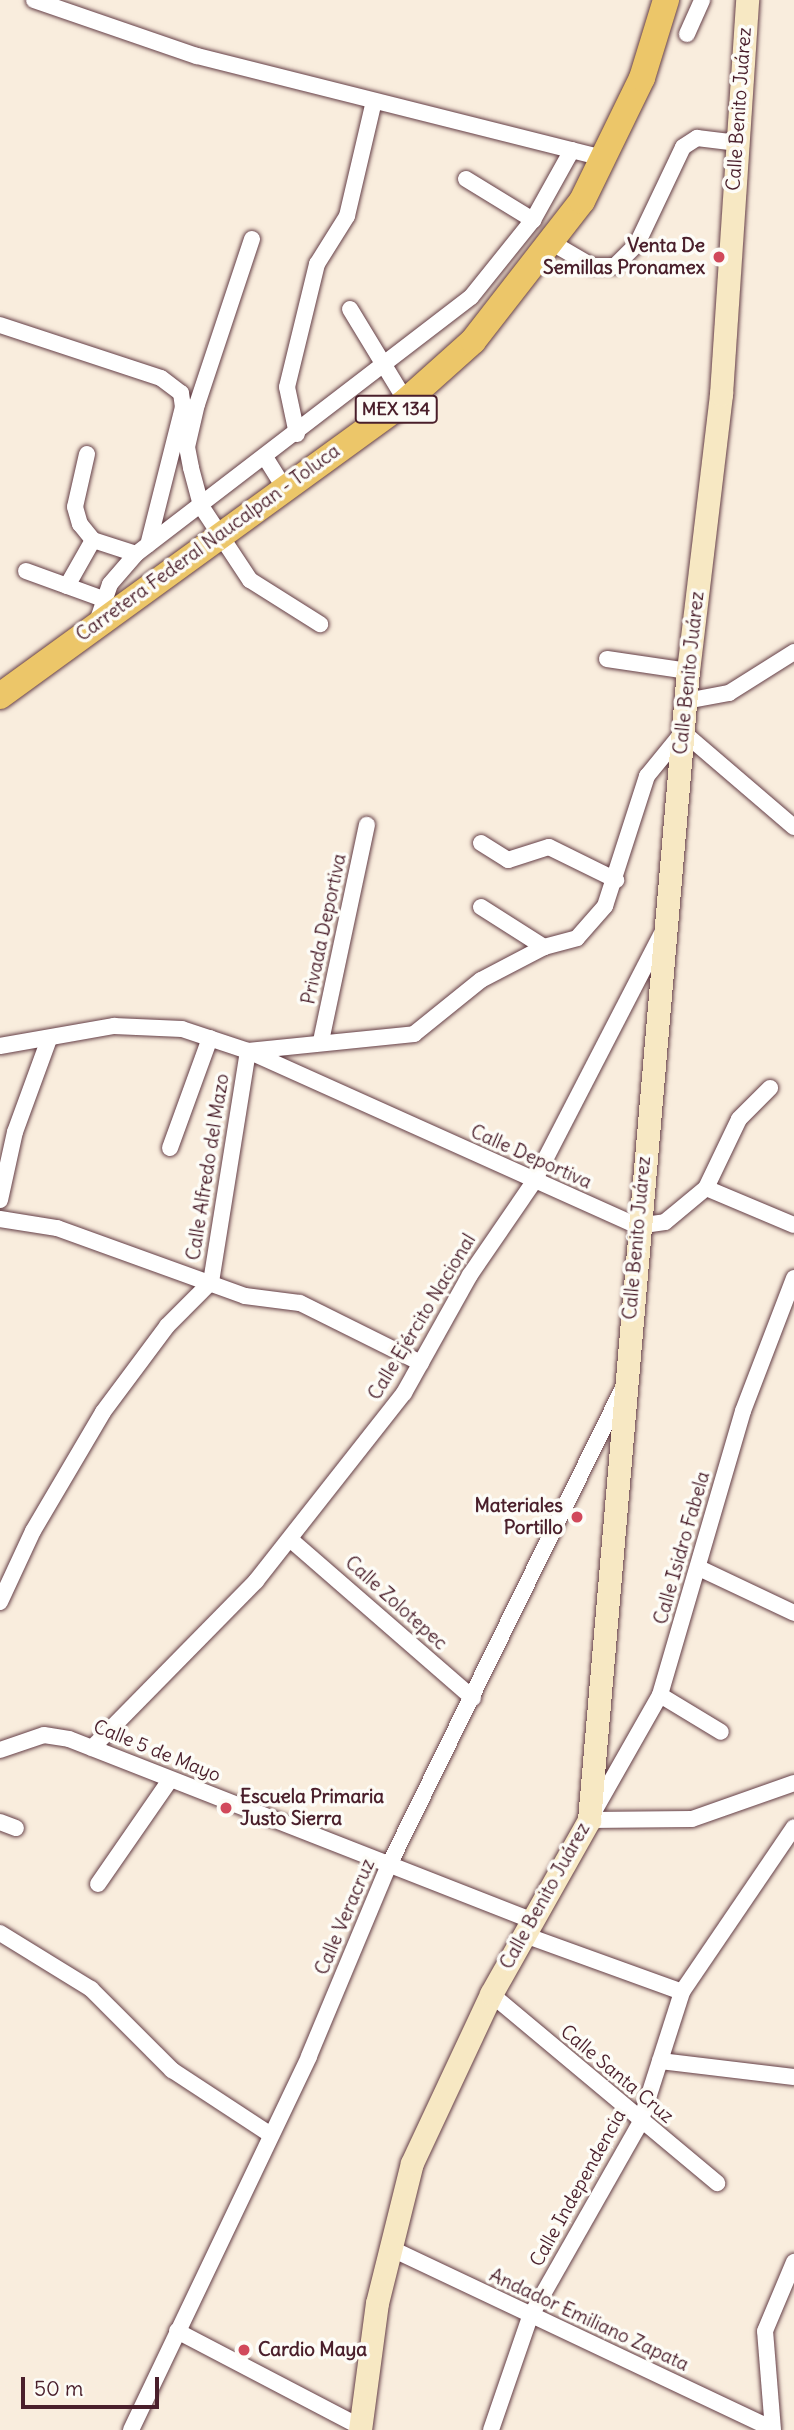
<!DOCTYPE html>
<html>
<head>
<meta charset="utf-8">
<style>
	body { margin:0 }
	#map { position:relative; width:794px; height:2430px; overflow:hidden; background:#f9eddd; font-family:Delius,sans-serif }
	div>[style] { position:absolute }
	.roads { filter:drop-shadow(0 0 2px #643e46) drop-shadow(0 0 2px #643e46) }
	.minor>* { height:16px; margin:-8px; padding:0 8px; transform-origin:8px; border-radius:8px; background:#fff }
	.secondary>* { height:23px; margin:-11.5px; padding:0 11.5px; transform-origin:11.5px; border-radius:11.5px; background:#f7e8c3 }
	.primary>* { height:26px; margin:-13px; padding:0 13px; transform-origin:13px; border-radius:13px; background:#ecc669 }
	.dots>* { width:19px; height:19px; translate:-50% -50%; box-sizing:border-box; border:4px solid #fdfcf7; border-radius:50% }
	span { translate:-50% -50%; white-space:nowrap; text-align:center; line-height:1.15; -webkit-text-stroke:7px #fdfcf7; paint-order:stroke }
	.shield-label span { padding:2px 5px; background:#fdfcf7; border:2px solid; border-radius:5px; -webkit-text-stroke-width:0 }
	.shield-label { font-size:18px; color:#4a1f2b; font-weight:700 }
	.street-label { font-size:19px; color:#4a1f2b }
	.poi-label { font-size:19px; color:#4a1f2b; font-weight:700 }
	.right { translate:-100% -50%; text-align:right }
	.left { translate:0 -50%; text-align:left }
	.scale { position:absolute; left:21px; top:2377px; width:138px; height:32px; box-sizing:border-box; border:4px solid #4a1f2b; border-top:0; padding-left:9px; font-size:21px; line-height:24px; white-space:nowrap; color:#4a1f2b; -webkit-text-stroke:5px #fdfcf7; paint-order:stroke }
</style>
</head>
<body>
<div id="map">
	<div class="roads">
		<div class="minor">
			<i style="left:34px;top:0;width:172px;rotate:19deg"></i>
			<i style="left:197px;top:56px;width:422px;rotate:14.1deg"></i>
			<i style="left:687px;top:34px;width:37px;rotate:-66deg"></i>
			<i style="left:466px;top:179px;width:79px;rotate:31.5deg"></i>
			<i style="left:252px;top:239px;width:174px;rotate:108.4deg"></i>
			<i style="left:197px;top:404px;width:44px;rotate:103.1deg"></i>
			<i style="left:187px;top:447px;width:21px;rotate:79deg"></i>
			<i style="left:191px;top:468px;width:39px;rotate:75deg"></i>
			<i style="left:201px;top:506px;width:89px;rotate:56.5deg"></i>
			<i style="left:250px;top:580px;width:83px;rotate:32.2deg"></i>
			<i style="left:554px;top:244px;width:44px;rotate:30.1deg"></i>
			<i style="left:592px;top:266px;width:23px"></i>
			<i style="left:615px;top:266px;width:31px;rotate:-45deg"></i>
			<i style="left:637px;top:244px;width:107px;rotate:-64.6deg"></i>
			<i style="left:683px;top:147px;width:17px;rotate:-33deg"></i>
			<i style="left:697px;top:138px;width:39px;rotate:7deg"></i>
			<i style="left:350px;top:309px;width:108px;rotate:58.7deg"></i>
			<i style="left:0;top:325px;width:169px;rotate:18.2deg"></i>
			<i style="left:161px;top:378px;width:25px;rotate:37deg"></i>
			<i style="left:181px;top:393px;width:14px;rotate:82deg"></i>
			<i style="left:183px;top:407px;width:142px;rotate:104.2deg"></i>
			<i style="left:297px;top:434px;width:48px;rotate:-102deg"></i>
			<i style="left:287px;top:387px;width:127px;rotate:-76.3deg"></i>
			<i style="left:317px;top:264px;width:57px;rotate:-58deg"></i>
			<i style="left:347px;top:216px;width:118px;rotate:-76.8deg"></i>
			<i style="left:87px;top:454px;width:54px;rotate:102.8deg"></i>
			<i style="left:75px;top:507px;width:18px;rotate:74deg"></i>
			<i style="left:80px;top:524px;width:21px;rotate:51deg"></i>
			<i style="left:93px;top:540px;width:45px;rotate:18deg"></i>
			<i style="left:265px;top:457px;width:36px;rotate:58deg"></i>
			<i style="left:26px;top:571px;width:82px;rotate:20deg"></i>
			<i style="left:67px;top:586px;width:53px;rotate:-60.5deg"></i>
			<i style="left:97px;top:622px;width:40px;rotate:-71.1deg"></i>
			<i style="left:110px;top:584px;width:40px;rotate:-49deg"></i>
			<i style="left:136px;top:554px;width:422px;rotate:-37.5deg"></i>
			<i style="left:471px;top:297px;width:99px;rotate:-51.2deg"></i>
			<i style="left:533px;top:220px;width:80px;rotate:-60.9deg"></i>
			<i style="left:607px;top:659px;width:82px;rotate:8.4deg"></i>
			<i style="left:686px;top:701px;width:44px;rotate:-10.5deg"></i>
			<i style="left:729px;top:693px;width:77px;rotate:-32.2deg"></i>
			<i style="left:481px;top:843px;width:32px;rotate:32deg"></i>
			<i style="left:508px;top:860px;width:43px;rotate:-17.6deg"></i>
			<i style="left:549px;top:847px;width:75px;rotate:26.2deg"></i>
			<i style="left:481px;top:907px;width:75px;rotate:32.4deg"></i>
			<i style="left:321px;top:1041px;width:221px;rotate:-78deg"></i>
			<i style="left:0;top:1046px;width:116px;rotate:-10deg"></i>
			<i style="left:114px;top:1026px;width:68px;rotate:2.5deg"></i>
			<i style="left:182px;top:1029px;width:70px;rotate:18.4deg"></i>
			<i style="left:248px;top:1051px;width:427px;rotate:24.2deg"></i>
			<i style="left:637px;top:1226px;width:28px;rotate:-8deg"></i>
			<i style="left:665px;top:1222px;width:53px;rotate:-39.7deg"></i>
			<i style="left:706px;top:1188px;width:95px;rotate:22.8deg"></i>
			<i style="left:248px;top:1051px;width:167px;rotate:-5.8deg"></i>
			<i style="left:414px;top:1034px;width:86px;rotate:-38.9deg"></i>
			<i style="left:481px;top:980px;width:71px;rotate:-27.6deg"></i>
			<i style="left:544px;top:947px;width:34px;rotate:-15deg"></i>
			<i style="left:577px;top:938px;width:43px;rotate:-48.8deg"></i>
			<i style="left:605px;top:906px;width:137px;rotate:-72.1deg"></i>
			<i style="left:647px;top:776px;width:57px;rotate:-50.7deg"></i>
			<i style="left:683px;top:732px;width:146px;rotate:40.6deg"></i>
			<i style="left:170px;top:1148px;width:117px;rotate:-70deg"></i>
			<i style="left:706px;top:1188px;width:76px;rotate:-64.4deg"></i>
			<i style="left:739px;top:1119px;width:44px;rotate:-45deg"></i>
			<i style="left:0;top:1200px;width:70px;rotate:-77.6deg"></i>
			<i style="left:15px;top:1132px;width:99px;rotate:-69.9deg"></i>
			<i style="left:0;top:1219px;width:58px;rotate:9deg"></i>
			<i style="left:57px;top:1228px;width:200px;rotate:19.9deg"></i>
			<i style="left:245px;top:1296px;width:55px;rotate:7.3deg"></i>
			<i style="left:300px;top:1303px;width:135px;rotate:26.4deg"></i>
			<i style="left:794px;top:1278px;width:142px;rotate:111deg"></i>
			<i style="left:743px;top:1411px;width:296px;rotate:106.3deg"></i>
			<i style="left:660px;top:1695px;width:144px;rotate:119.6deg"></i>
			<i style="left:589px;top:1820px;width:103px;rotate:-0.6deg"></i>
			<i style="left:692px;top:1819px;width:108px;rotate:-19.4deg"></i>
			<i style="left:291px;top:1540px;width:241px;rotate:41deg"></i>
			<i style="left:699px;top:1568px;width:105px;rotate:25.3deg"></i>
			<i style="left:0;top:1602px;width:78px;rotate:-65.1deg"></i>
			<i style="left:33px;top:1531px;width:138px;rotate:-59.5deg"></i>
			<i style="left:103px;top:1412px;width:107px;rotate:-53.3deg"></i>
			<i style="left:167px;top:1326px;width:62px;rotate:-45deg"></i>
			<i style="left:211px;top:1282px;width:234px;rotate:-80.9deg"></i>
			<i style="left:660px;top:1695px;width:71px;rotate:31.2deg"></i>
			<i style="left:92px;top:1748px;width:234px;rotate:-45.5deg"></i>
			<i style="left:256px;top:1581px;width:239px;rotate:-51.8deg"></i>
			<i style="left:404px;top:1393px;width:135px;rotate:-60.8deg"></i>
			<i style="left:470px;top:1275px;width:112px;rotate:-55.6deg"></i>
			<i style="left:533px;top:1183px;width:279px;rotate:-62.7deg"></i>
			<i style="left:0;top:1750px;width:46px;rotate:-18.8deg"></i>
			<i style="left:44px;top:1735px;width:25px;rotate:9deg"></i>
			<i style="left:69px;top:1739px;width:496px;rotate:21.4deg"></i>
			<i style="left:0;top:1822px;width:17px;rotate:21deg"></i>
			<i style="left:98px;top:1884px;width:126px;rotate:-55.3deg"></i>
			<i style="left:0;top:1933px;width:107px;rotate:31.6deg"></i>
			<i style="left:91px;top:1989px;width:115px;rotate:45deg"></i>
			<i style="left:172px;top:2070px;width:118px;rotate:33.3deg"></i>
			<i style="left:522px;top:1934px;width:170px;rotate:19.9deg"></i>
			<i style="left:491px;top:1994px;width:295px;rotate:39.9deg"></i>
			<i style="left:660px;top:2061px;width:135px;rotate:6.8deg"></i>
			<i style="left:390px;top:2248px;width:421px;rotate:25.3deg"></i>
			<i style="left:177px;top:2331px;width:208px;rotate:27.6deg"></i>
			<i style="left:131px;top:2430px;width:414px;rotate:-64.5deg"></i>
			<i style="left:309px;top:2056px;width:207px;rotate:-67.3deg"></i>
			<i style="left:389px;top:1865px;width:527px;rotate:-63.87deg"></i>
			<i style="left:491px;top:2430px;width:120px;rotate:-71deg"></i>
			<i style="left:530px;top:2317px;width:223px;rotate:-60.4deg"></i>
			<i style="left:640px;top:2123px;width:138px;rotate:-72.2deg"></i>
			<i style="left:682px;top:1992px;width:199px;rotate:-55.8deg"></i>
			<i style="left:773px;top:2430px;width:99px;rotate:-94.6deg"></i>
			<i style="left:765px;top:2331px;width:75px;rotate:-67.2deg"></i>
		</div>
		<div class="secondary">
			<i style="left:360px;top:2430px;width:128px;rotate:-82.4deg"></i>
			<i style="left:377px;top:2303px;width:144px;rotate:-76deg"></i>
			<i style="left:412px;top:2163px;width:187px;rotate:-64.9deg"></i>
			<i style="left:491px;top:1994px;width:200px;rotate:-60.6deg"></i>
			<i style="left:589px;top:1820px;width:1153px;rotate:-85.08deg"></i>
			<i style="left:688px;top:671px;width:279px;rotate:-83.2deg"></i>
			<i style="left:721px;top:394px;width:395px;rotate:-86.2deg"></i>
		</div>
		<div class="primary">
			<i style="left:0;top:696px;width:502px;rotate:-36deg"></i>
			<i style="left:406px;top:401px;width:90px;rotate:-41.8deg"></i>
			<i style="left:473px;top:341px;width:177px;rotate:-52.1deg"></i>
			<i style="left:582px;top:201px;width:137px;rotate:-64deg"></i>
			<i style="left:642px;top:78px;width:82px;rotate:-72.9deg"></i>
		</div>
	</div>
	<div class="dots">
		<i style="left:719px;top:257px;background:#d1495b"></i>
		<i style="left:577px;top:1517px;background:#d1495b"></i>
		<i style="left:226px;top:1808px;background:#d1495b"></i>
		<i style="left:244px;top:2350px;background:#d1495b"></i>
	</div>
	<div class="shield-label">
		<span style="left:396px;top:409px">MEX 134</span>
	</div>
	<div class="street-label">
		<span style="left:739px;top:109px;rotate:-86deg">Calle Benito Juárez</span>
		<span style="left:208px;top:543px;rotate:-36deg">Carretera Federal Naucalpan - Toluca</span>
		<span style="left:689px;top:673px;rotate:-84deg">Calle Benito Juárez</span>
		<span style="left:324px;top:929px;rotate:-78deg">Privada Deportiva</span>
		<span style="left:531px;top:1157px;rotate:24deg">Calle Deportiva</span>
		<span style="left:208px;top:1167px;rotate:-81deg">Calle Alfredo del Mazo</span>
		<span style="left:637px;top:1238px;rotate:-85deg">Calle Benito Juárez</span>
		<span style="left:422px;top:1317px;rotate:-59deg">Calle Ejército Nacional</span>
		<span style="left:682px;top:1548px;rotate:-74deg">Calle Isidro Fabela</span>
		<span style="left:396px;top:1603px;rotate:42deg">Calle Zolotepec</span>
		<span style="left:157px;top:1751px;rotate:22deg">Calle 5 de Mayo</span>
		<span style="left:545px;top:1896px;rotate:-61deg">Calle Benito Juárez</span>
		<span style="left:345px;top:1917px;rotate:-67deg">Calle Veracruz</span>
		<span style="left:617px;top:2074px;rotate:40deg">Calle Santa Cruz</span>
		<span style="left:578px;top:2188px;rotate:-61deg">Calle Independencia</span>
		<span style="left:589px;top:2320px;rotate:25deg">Andador Emiliano Zapata</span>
	</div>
	<div class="poi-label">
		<span class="right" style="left:705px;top:257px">Venta De<br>Semillas Pronamex</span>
		<span class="right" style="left:563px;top:1517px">Materiales<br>Portillo</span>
		<span class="left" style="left:240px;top:1808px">Escuela Primaria<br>Justo Sierra</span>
		<span class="left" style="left:258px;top:2350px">Cardio Maya</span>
	</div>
	<div class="scale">50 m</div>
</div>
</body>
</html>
